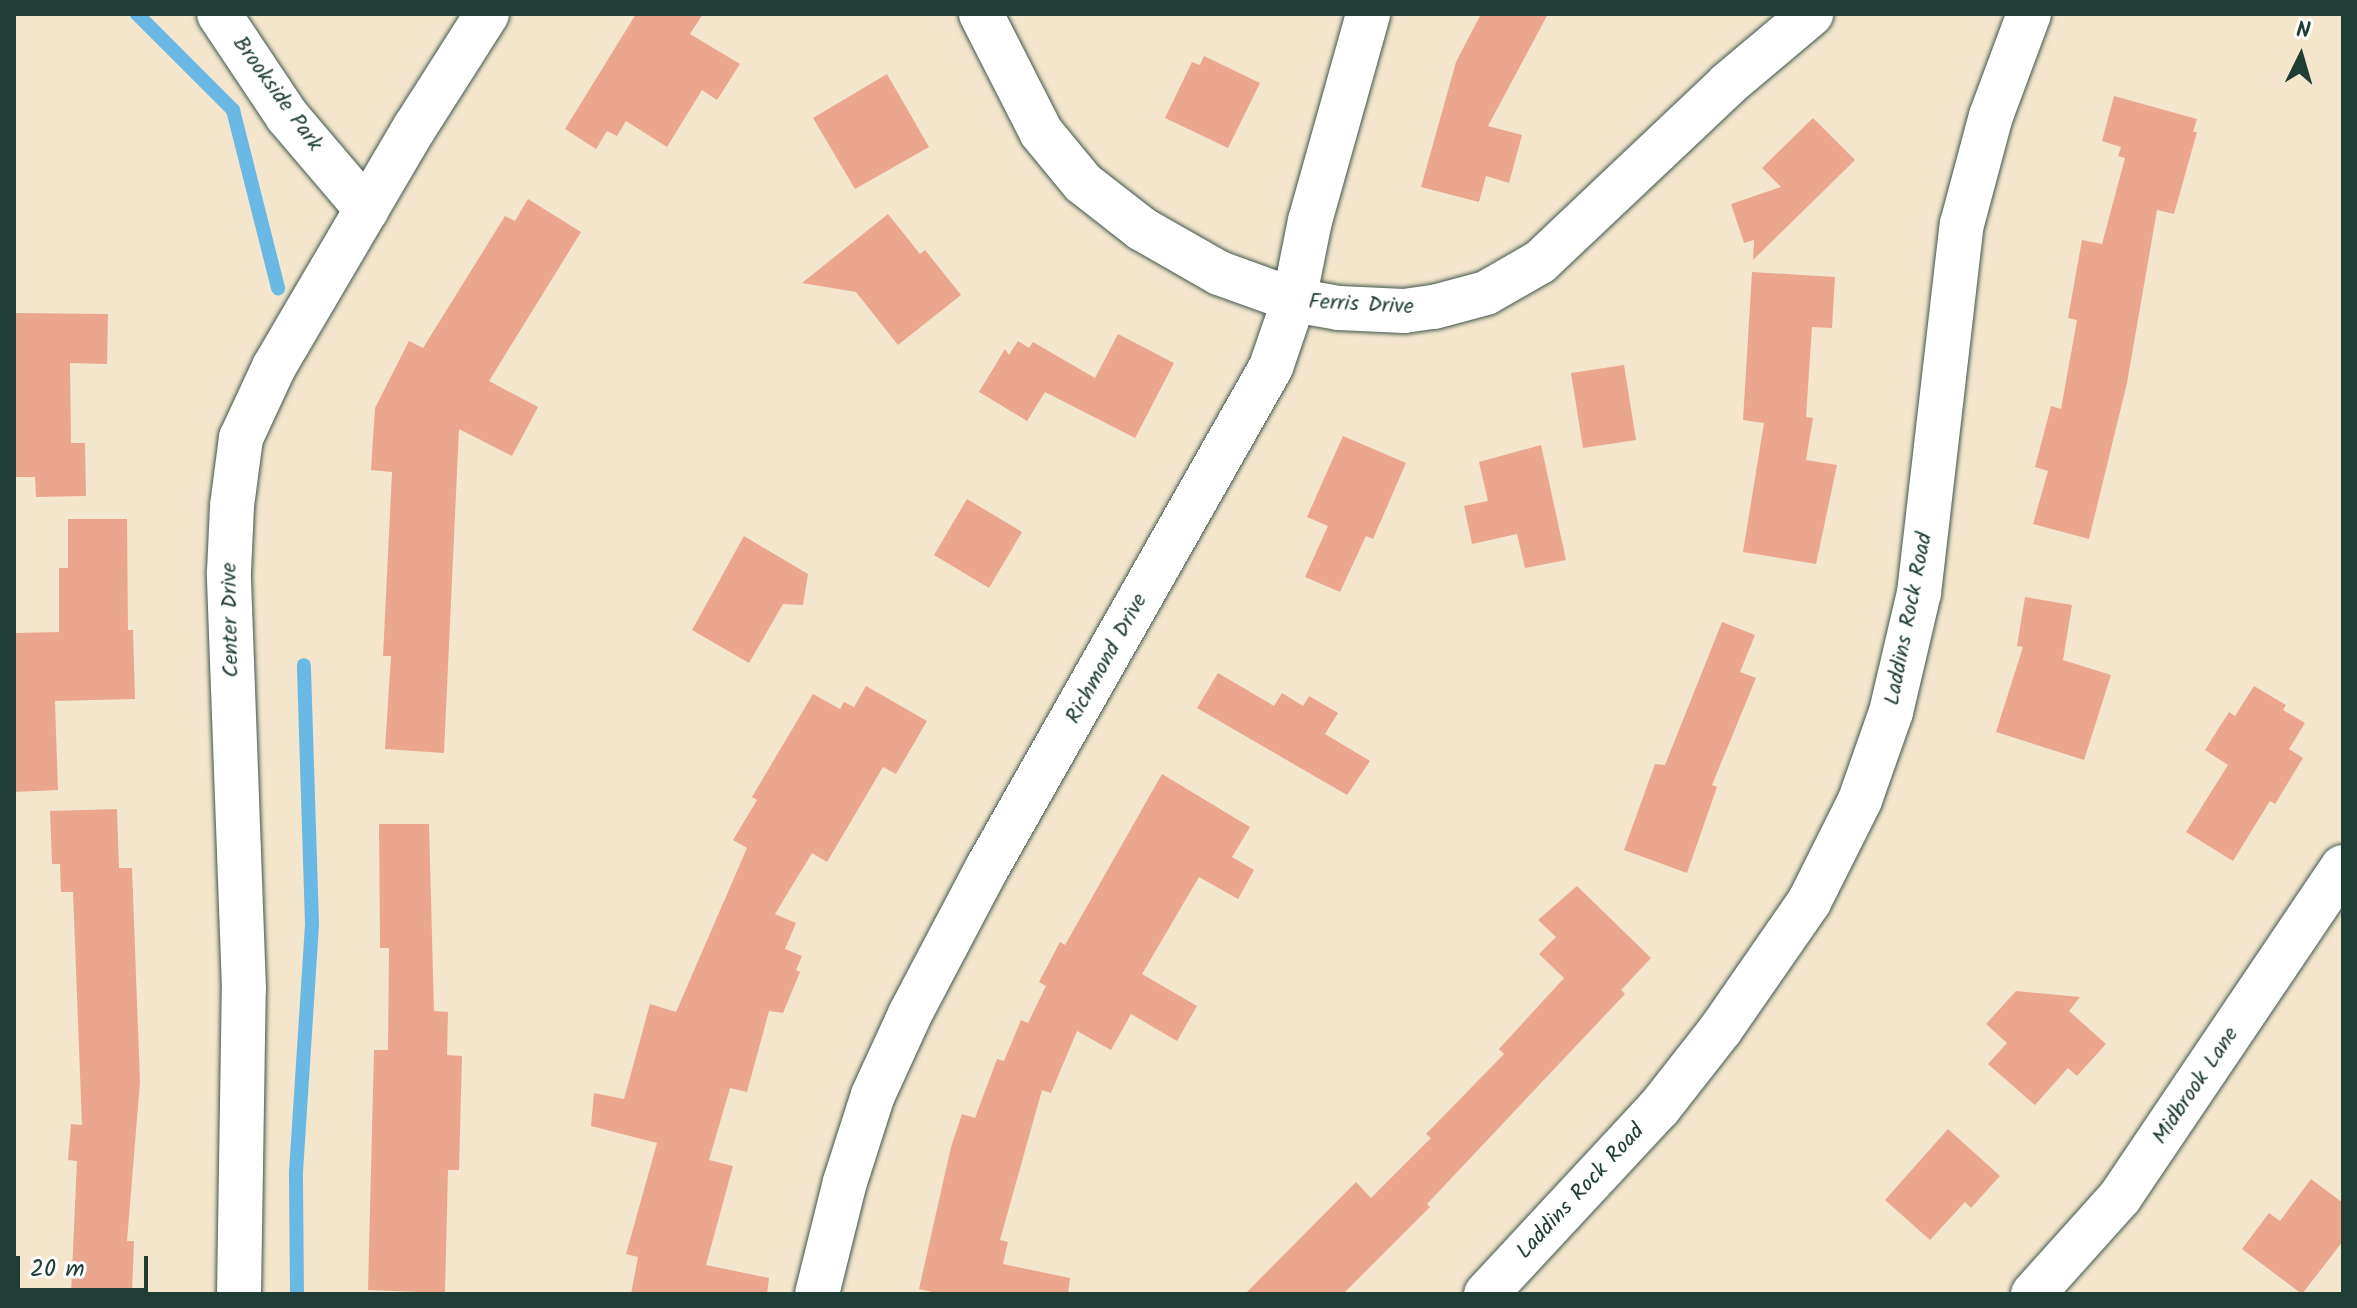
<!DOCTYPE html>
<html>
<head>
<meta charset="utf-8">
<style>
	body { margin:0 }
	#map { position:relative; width:2357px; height:1308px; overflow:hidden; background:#f3e6cd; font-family:Kalam,sans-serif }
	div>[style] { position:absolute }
	.stream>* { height:14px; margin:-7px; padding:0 7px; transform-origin:7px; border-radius:7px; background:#6ab9e5 }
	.building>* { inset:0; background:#eaa78d }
	.roads { filter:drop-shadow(0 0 2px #3f564b) drop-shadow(0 0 2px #3f564b) }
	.minor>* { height:44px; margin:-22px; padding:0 22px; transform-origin:22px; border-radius:22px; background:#fff }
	span { translate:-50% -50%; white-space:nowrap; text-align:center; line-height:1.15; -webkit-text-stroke:8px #fff; paint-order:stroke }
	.street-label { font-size:22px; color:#1f3d34 }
	.frame { position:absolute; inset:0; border:16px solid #1f3d34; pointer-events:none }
	.north { position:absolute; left:2261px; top:16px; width:80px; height:80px; -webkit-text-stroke:6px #fff; paint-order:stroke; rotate:5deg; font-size:22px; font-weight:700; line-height:32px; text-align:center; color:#1f3d34 }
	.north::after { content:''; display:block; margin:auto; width:28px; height:36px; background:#1f3d34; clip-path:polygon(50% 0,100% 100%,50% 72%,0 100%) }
	.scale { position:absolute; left:16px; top:1256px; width:132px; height:36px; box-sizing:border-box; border:4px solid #1f3d34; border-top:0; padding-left:10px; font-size:24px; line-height:28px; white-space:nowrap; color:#1f3d34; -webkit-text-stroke:6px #fff; paint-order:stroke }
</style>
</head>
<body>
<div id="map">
	<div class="stream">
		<i style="left:137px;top:14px;width:136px;rotate:45deg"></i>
		<i style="left:233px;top:110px;width:184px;rotate:75.8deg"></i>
		<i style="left:297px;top:1294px;width:122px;rotate:-90.5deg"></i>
		<i style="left:296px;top:1172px;width:249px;rotate:-86.3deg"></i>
		<i style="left:312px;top:924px;width:259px;rotate:-91.8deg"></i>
	</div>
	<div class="building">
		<i style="clip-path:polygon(636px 14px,703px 14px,690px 34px,740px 64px,717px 100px,702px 90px,667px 147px,626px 121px,617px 136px,607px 131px,596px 149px,565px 129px)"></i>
		<i style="clip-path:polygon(1481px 14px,1548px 14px,1488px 126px,1522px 135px,1509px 183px,1486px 176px,1479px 202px,1421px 187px,1456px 62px)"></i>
		<i style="clip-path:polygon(1204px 56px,1260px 83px,1228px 148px,1165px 118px,1192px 62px,1200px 65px)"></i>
		<i style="clip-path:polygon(887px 74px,929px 147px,855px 189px,813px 118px)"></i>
		<i style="clip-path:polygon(2114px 96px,2197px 119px,2193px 132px,2197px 132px,2174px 214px,2157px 210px,2127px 383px,2089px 539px,2033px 524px,2048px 471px,2035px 467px,2051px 406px,2061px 409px,2077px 320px,2068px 318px,2082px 240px,2102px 244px,2125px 158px,2118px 156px,2121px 147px,2102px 141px)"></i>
		<i style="clip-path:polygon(1813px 118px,1855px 160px,1753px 260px,1754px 240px,1744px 243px,1731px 204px,1781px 187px,1762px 168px)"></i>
		<i style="clip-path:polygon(528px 199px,581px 232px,489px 381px,538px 407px,512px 456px,459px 429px,444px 753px,385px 749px,391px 656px,383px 656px,392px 472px,371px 470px,375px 408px,409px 341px,423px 348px,505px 216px,515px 221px)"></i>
		<i style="clip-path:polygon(888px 214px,920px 254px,925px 250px,961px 295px,898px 345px,856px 292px,802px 283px)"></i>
		<i style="clip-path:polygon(1752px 272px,1835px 277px,1832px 328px,1812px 327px,1806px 417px,1813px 418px,1806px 460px,1837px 465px,1816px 564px,1743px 552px,1764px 423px,1743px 420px)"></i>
		<i style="clip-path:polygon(14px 313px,108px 314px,107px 364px,70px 363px,71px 443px,85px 443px,86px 496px,36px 497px,35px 477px,14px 477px)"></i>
		<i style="clip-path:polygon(1118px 334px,1174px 363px,1135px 438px,1045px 392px,1027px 421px,979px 392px,1005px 349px,1009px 355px,1018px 341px,1029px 348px,1033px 342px,1095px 378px)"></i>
		<i style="clip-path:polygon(1624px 365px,1636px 440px,1583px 448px,1571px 373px)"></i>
		<i style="clip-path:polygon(1343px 436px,1406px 463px,1373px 539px,1366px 536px,1340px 592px,1305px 577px,1328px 526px,1307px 517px)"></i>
		<i style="clip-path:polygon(1541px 445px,1566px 560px,1525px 568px,1517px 534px,1472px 544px,1464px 506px,1488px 501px,1479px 462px)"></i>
		<i style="clip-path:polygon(967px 499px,1022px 532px,989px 588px,934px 555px)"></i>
		<i style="clip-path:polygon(68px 519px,127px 519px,128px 630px,133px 630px,135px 699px,55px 701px,58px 790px,14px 792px,14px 633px,59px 632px,59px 568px,68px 568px)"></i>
		<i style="clip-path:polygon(744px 536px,808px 574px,803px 605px,783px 604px,749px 663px,692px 630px)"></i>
		<i style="clip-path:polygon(2025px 597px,2072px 605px,2063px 660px,2111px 675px,2084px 760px,1996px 732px,2023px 647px,2017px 646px)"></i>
		<i style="clip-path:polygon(1722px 622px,1755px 635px,1740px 672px,1756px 678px,1712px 785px,1717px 787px,1687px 873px,1624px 850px,1655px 764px,1665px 765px)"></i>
		<i style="clip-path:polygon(1218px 673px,1274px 706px,1282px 693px,1303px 706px,1309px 696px,1338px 713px,1325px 734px,1370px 761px,1347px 795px,1197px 708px)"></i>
		<i style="clip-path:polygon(866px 686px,927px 721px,896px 774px,883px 767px,827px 862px,812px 853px,775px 914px,796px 923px,785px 949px,802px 956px,796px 970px,800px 972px,783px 1013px,769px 1011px,747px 1092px,730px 1088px,709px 1160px,733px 1166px,706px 1265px,769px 1278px,767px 1294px,631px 1294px,638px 1257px,626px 1254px,657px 1143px,591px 1126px,594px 1093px,624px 1099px,650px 1004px,676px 1012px,747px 848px,733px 840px,757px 800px,752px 797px,813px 694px,840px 709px,844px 702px,854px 707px)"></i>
		<i style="clip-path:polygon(2254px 686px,2286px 705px,2283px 710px,2305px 723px,2289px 749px,2303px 758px,2275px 804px,2270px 801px,2233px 861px,2186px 832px,2228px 765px,2205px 750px,2229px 712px,2235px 716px)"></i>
		<i style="clip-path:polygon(1162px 774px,1250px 827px,1232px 857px,1254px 870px,1238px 899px,1199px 877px,1142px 974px,1197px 1006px,1177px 1041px,1131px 1014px,1111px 1050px,1077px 1031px,1051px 1093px,1042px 1090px,1000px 1240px,1008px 1242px,1003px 1264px,1070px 1278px,1068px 1294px,941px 1294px,919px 1289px,951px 1147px,962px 1114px,975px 1118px,997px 1059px,1004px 1061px,1021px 1020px,1028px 1023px,1046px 986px,1039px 982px,1060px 942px,1065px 945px)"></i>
		<i style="clip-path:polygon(117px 809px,119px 868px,132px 868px,140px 1082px,127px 1241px,134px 1241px,132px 1294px,71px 1294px,77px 1161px,68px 1160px,71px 1124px,82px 1125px,73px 892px,61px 892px,60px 864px,52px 864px,50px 811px)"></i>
		<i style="clip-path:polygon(379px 824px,429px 824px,434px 1011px,448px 1012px,447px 1055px,462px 1056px,459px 1170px,448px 1170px,445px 1293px,368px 1290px,374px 1050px,388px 1050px,389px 948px,380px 948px)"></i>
		<i style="clip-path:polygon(1577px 886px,1651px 958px,1621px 990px,1625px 994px,1427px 1204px,1430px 1207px,1343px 1294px,1245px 1294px,1356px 1182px,1371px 1198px,1431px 1138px,1426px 1134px,1504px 1054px,1499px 1049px,1564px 978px,1539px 954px,1556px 937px,1538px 920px)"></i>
		<i style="clip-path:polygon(2016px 991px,2080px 997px,2069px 1011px,2106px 1044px,2077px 1076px,2068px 1068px,2035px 1105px,1988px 1064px,2007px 1043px,1986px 1024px)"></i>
		<i style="clip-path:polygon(1948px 1129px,2000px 1176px,1971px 1208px,1965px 1202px,1930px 1240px,1885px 1200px)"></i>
		<i style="clip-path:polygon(2311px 1179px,2343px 1203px,2343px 1241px,2302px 1294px,2242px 1249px,2269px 1213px,2280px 1221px)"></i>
	</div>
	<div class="roads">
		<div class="minor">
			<i style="left:219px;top:14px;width:123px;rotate:56.3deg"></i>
			<i style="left:287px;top:116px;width:123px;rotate:49.6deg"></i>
			<i style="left:981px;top:14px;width:132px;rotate:63deg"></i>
			<i style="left:1041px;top:132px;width:66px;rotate:50.5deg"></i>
			<i style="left:1083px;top:183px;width:75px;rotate:37.9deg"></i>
			<i style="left:1142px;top:229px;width:89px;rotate:29.7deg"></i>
			<i style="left:1219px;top:273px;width:80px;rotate:19.8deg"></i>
			<i style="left:1294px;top:300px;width:46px;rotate:10.1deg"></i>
			<i style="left:1339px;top:308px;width:65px;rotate:2.6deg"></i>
			<i style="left:1404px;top:311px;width:30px;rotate:-8deg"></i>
			<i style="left:1434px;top:307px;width:54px;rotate:-15.1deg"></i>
			<i style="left:1486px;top:293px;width:62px;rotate:-29.9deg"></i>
			<i style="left:1540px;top:262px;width:259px;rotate:-43.4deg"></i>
			<i style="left:1728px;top:84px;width:109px;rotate:-40.1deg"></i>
			<i style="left:239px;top:1294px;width:305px;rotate:-89.1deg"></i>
			<i style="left:244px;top:989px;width:417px;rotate:-92.1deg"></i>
			<i style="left:229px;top:572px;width:66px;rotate:-87.4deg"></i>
			<i style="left:232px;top:506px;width:69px;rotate:-82.5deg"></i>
			<i style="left:241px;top:438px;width:78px;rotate:-65.1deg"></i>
			<i style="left:274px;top:367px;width:278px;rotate:-59.6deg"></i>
			<i style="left:415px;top:127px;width:134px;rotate:-57.5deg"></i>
			<i style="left:817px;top:1294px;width:115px;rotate:-76deg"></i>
			<i style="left:845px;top:1182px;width:91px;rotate:-72.2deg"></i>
			<i style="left:873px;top:1095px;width:89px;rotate:-65.4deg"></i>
			<i style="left:910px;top:1014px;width:165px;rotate:-62.2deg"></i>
			<i style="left:987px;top:868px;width:576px;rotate:-60.45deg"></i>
			<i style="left:1271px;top:367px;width:71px;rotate:-71.1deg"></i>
			<i style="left:1294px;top:300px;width:81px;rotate:-78.6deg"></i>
			<i style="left:1310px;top:221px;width:215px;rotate:-74.3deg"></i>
			<i style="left:1486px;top:1294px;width:254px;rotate:-47.1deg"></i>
			<i style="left:1659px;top:1108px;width:100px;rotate:-51.9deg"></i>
			<i style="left:1721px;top:1029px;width:155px;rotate:-55.3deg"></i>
			<i style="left:1809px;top:902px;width:114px;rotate:-63.4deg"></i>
			<i style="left:1860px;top:800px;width:93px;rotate:-70.6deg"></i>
			<i style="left:1891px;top:712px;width:122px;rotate:-76.8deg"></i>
			<i style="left:1919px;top:593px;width:371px;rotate:-83.4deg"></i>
			<i style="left:1962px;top:224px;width:112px;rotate:-75deg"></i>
			<i style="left:1991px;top:116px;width:109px;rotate:-69.6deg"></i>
			<i style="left:2033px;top:1294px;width:130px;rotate:-48.1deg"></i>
			<i style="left:2120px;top:1197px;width:398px;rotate:-56deg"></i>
		</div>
	</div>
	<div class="street-label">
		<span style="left:277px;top:94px;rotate:54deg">Brookside Park</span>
		<span style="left:1361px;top:305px;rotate:3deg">Ferris Drive</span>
		<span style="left:1909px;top:619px;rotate:-79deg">Laddins Rock Road</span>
		<span style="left:231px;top:620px;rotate:-91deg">Center Drive</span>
		<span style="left:1107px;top:659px;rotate:-61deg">Richmond Drive</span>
		<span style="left:2196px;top:1086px;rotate:-56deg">Midbrook Lane</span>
		<span style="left:1581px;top:1192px;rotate:-47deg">Laddins Rock Road</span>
	</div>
	<div class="frame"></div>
	<div class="north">N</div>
	<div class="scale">20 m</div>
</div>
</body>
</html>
